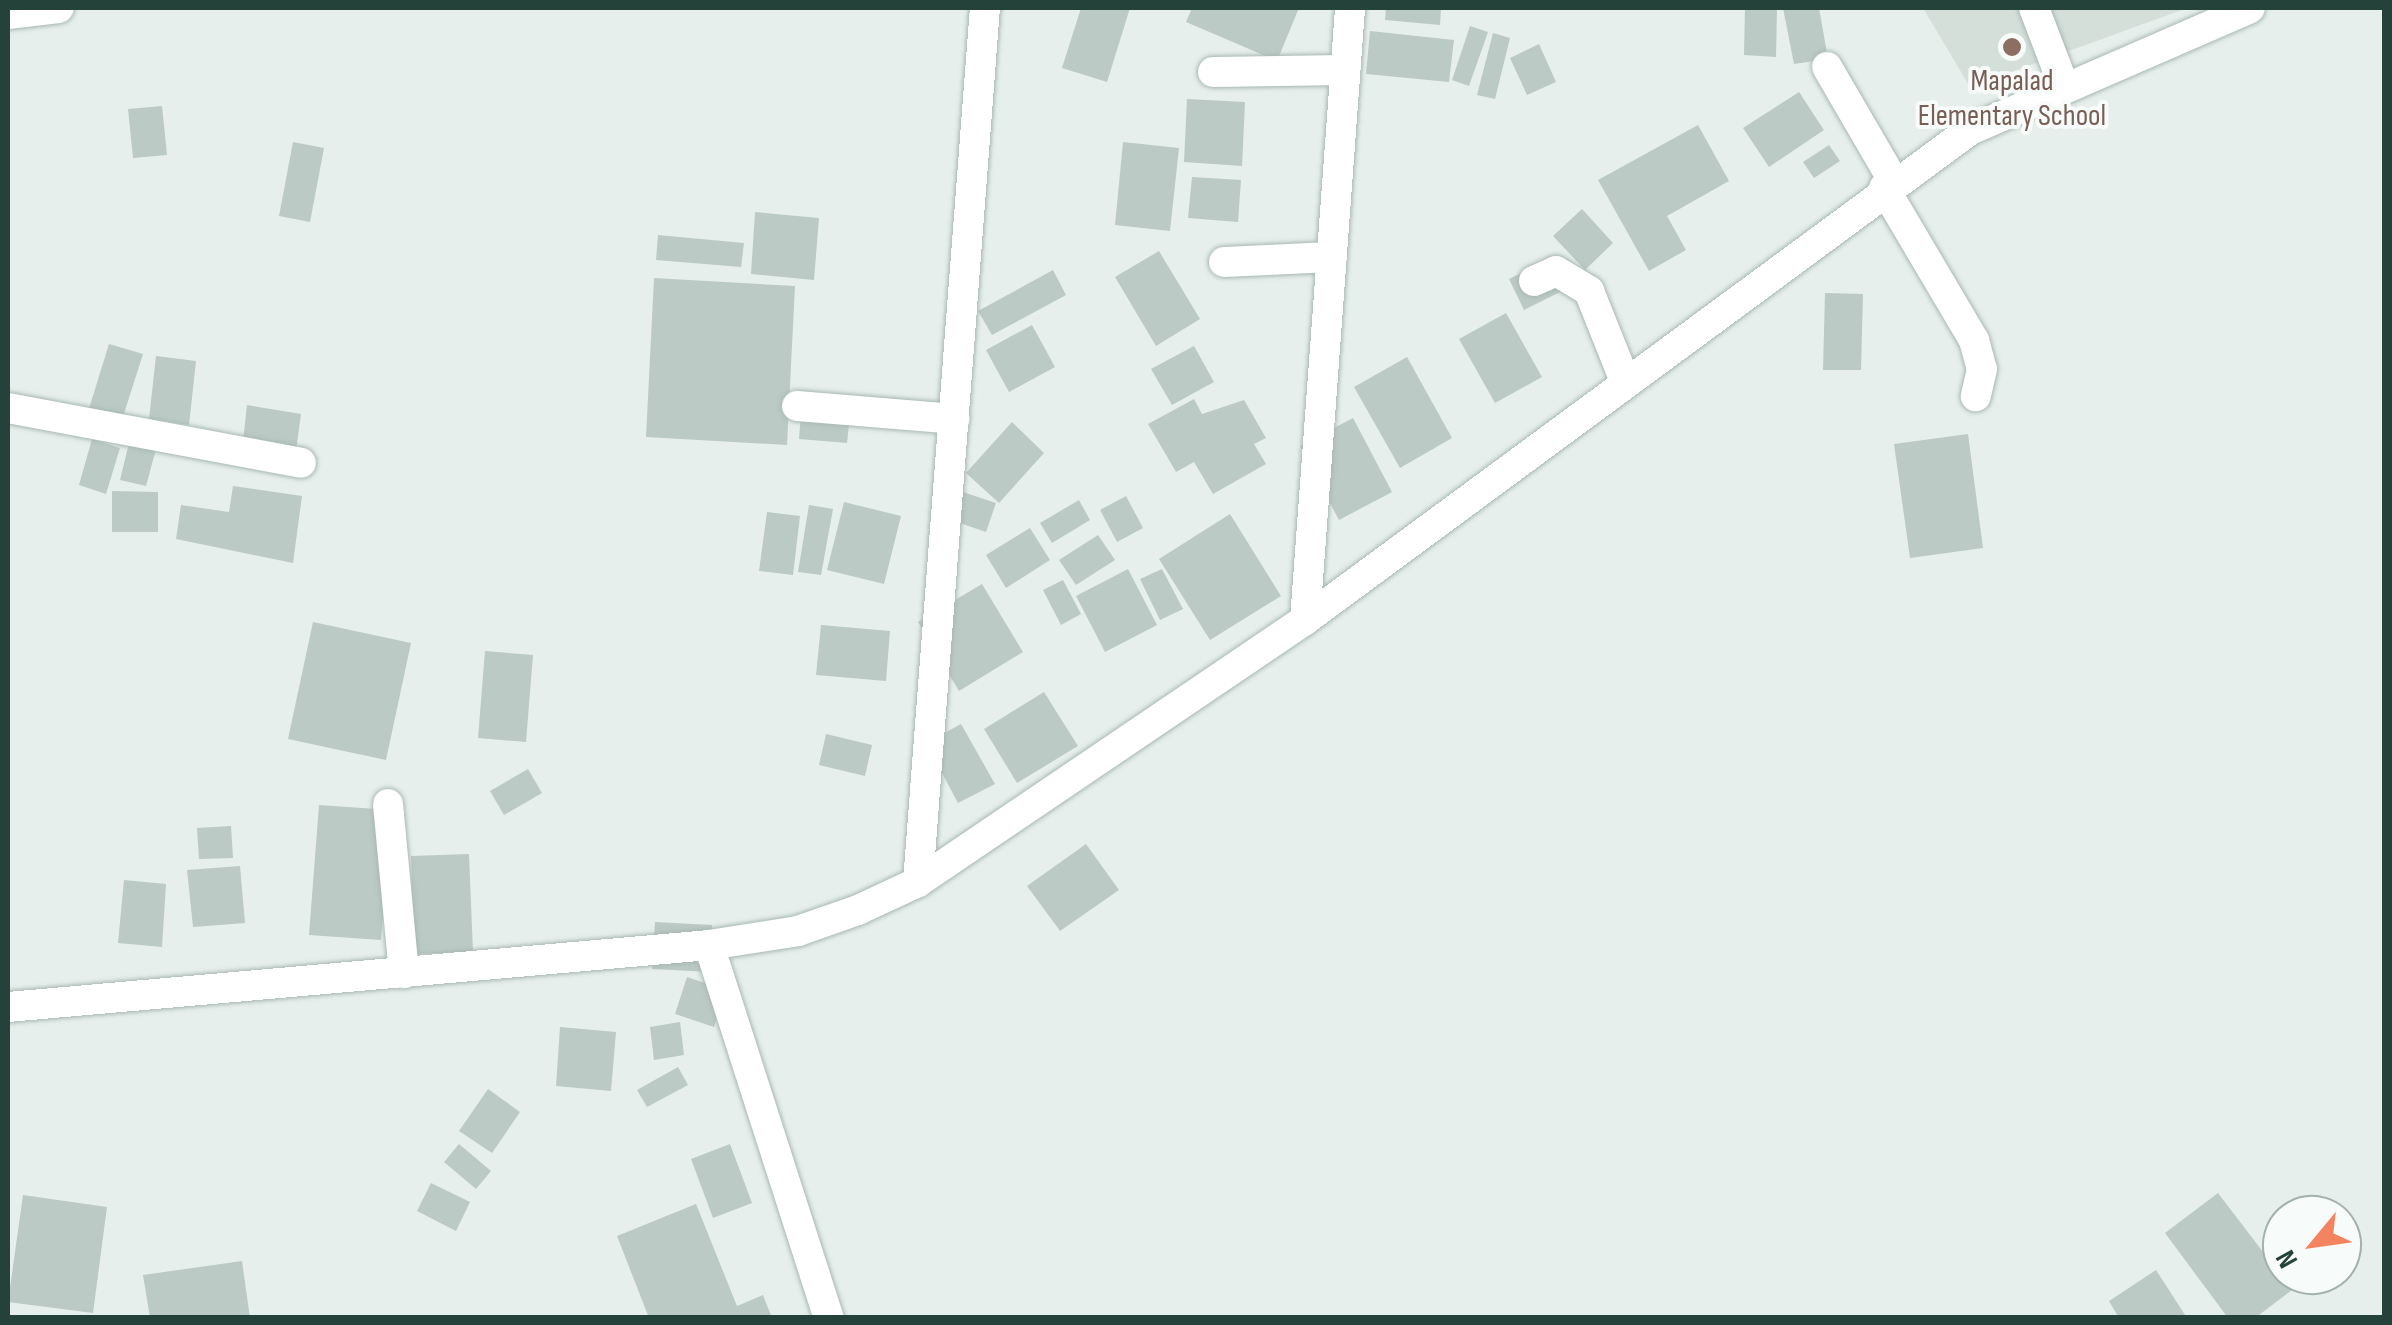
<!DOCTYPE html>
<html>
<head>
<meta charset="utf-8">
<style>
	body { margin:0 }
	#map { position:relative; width:2392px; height:1325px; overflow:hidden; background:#e6efeb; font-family:"Sofia Sans Condensed",sans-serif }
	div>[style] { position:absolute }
	.built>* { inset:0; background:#d4dfda }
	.building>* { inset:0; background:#bbcac4 }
	.roads { filter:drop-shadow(0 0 2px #a8b8b2) drop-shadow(0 0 2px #a8b8b2) }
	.minor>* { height:30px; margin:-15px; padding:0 15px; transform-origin:15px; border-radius:15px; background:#fff }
	.dots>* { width:28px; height:28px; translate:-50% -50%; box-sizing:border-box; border:5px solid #f7fbf9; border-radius:50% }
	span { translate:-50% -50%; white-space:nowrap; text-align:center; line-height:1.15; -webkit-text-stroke:8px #f7fbf9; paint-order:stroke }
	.education-label { font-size:30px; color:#785e54 }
	.frame { position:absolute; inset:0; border:10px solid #24423a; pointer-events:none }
	.north { position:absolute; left:2262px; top:1195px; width:100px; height:100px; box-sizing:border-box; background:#f7fbf9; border:2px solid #a3b1ad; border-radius:50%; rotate:241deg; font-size:28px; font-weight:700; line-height:40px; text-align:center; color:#24423a }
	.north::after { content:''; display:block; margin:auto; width:35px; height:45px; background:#f4845f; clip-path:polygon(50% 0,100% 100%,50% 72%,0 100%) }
</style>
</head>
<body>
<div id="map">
	<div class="built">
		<i style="clip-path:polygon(1923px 8px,2187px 8px,1970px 87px)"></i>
	</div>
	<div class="building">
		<i style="clip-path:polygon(1081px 8px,1130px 8px,1107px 82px,1062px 68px)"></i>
		<i style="clip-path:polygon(1192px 8px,1299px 8px,1277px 61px,1186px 22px)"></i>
		<i style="clip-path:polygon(1386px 8px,1441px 8px,1440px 25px,1385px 20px)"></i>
		<i style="clip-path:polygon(1745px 8px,1777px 8px,1776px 57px,1744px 55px)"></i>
		<i style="clip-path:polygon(1783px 8px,1819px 8px,1828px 59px,1794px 64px)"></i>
		<i style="clip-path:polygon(1470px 26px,1488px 32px,1469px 86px,1452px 80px)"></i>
		<i style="clip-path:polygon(1370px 31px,1454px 40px,1449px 82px,1366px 74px)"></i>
		<i style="clip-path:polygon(1493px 33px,1510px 38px,1495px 99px,1477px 95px)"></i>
		<i style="clip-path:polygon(1539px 44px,1556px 82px,1527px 95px,1510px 58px)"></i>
		<i style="clip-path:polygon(1799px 92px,1824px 130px,1769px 167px,1743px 128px)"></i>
		<i style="clip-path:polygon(1187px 99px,1245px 102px,1242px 166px,1184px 162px)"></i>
		<i style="clip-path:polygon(162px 106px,167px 155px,133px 158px,128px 109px)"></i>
		<i style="clip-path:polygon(1698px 125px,1729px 181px,1667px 216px,1686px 250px,1649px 271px,1598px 180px)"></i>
		<i style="clip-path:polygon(293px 142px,324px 148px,310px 222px,279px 216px)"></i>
		<i style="clip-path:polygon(1123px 142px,1179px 148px,1170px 231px,1115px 225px)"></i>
		<i style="clip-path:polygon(1829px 145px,1840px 161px,1814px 178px,1803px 162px)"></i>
		<i style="clip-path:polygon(1192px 177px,1241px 180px,1238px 222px,1188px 218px)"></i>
		<i style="clip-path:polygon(1582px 209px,1613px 243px,1585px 270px,1553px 236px)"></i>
		<i style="clip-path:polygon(755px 212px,819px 218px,814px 280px,751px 274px)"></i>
		<i style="clip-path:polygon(658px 235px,744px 243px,741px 267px,656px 260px)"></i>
		<i style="clip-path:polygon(1159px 251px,1200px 319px,1156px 346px,1115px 277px)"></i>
		<i style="clip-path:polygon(1549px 259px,1564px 290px,1524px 310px,1509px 279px)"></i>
		<i style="clip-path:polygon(1053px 270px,1066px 295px,992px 335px,978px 311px)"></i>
		<i style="clip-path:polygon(654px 278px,795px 286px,787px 445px,646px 437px)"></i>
		<i style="clip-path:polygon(1825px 293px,1863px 294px,1861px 370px,1823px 370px)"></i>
		<i style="clip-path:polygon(1506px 313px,1542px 377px,1495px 403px,1459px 339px)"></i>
		<i style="clip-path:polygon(1032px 325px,1055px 367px,1009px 392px,986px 350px)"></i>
		<i style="clip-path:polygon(109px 344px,143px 354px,120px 426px,87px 415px)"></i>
		<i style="clip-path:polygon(1194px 346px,1214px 382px,1172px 405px,1151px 369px)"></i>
		<i style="clip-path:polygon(156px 356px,196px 361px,189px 425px,149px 419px)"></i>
		<i style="clip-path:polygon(1407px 357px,1452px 438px,1400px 468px,1354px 387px)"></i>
		<i style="clip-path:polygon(1194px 399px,1202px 414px,1244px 400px,1266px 438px,1254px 444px,1266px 464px,1213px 494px,1194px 462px,1176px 472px,1148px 424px)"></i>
		<i style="clip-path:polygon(802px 401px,851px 405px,847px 443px,799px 439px)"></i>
		<i style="clip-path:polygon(247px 405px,301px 414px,295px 458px,242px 450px)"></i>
		<i style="clip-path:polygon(1353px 418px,1392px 492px,1339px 520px,1300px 446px)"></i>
		<i style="clip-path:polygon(1012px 422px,1044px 453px,999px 503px,966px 473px)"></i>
		<i style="clip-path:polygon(1968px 434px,1983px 548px,1910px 558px,1894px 444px)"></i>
		<i style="clip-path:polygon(92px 439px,120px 448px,106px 494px,79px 485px)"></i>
		<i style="clip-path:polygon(129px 443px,156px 449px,146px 486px,120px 480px)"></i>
		<i style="clip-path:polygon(233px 486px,302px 496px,293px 563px,176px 539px,181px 505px,229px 512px)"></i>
		<i style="clip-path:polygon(112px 491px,158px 492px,158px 532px,112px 532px)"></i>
		<i style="clip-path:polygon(960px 491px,996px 503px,986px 532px,951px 520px)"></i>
		<i style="clip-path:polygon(1126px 496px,1143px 528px,1117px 542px,1100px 510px)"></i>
		<i style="clip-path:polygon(1079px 500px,1090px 520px,1052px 543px,1040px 523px)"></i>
		<i style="clip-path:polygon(844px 502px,901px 516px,884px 584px,827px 570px)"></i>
		<i style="clip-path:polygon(809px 505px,833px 509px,821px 575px,798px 572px)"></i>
		<i style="clip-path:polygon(767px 512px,800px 516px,793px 575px,759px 571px)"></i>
		<i style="clip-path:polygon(1230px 514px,1281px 596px,1210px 640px,1159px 559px)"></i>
		<i style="clip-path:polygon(1030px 528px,1050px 560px,1006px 588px,986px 555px)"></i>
		<i style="clip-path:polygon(1098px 535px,1115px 560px,1076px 585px,1059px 560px)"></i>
		<i style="clip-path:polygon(1128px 569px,1157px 625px,1105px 652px,1076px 596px)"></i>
		<i style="clip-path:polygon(1162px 569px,1183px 609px,1160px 620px,1140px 579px)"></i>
		<i style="clip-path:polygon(1063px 580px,1081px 614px,1061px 625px,1043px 590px)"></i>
		<i style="clip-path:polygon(982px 584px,1023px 652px,959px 691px,918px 622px)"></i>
		<i style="clip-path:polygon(313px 622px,411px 643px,386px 760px,288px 739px)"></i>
		<i style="clip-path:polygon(821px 625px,890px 631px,886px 681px,816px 675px)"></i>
		<i style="clip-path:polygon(485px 651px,533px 655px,526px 742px,478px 738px)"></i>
		<i style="clip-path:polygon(1044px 692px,1078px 746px,1017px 783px,984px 729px)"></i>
		<i style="clip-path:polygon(961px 724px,995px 784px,958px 803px,926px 743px)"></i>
		<i style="clip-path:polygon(826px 734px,872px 745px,865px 776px,819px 765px)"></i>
		<i style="clip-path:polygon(528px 769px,542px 793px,504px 815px,490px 791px)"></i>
		<i style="clip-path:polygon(319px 805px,391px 810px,381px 940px,309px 935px)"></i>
		<i style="clip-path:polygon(231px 826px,233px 858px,199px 859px,197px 828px)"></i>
		<i style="clip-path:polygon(1086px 844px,1119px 890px,1060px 931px,1027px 886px)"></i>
		<i style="clip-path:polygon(469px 854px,473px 952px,414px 954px,411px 856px)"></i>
		<i style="clip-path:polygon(240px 866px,245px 923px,193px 927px,187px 870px)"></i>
		<i style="clip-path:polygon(124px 880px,166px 884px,162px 947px,118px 943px)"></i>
		<i style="clip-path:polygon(655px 922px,712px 925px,710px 972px,652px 969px)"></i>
		<i style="clip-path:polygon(687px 977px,726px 990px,714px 1027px,675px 1014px)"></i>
		<i style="clip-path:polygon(680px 1022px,684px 1055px,654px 1060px,650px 1027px)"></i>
		<i style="clip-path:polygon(560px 1027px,616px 1032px,611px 1091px,556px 1086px)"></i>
		<i style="clip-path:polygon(678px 1067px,688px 1085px,647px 1107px,637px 1090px)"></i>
		<i style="clip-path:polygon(488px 1089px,520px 1112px,492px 1153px,459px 1131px)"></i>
		<i style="clip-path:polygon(459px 1144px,491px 1171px,476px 1189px,444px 1162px)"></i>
		<i style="clip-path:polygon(730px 1144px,752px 1203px,713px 1218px,691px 1159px)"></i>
		<i style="clip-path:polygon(431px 1183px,470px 1202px,456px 1231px,417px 1211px)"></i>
		<i style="clip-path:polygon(2218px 1193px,2292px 1290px,2255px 1318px,2228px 1318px,2165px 1233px)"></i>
		<i style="clip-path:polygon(23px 1195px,107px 1207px,93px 1313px,8px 1302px)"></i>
		<i style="clip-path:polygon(696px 1204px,737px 1306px,763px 1295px,772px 1318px,649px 1318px,617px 1236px)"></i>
		<i style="clip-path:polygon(242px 1261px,250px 1318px,150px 1318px,143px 1275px)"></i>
		<i style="clip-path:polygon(2156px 1270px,2187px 1318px,2119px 1318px,2109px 1301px)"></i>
	</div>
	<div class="roads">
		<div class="minor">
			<i style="left:2034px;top:8px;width:81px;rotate:69.1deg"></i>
			<i style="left:8px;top:14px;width:51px;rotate:-6.7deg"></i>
			<i style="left:1827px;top:67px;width:133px;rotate:59.8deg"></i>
			<i style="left:1213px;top:72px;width:132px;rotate:-0.9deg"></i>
			<i style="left:1884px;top:188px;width:177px;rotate:59.4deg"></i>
			<i style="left:1974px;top:340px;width:30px;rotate:75deg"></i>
			<i style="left:1982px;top:369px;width:28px;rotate:103deg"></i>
			<i style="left:1224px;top:262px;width:108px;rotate:-2.7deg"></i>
			<i style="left:1534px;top:281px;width:24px;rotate:-24deg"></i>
			<i style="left:1556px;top:271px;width:39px;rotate:31deg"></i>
			<i style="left:1589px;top:291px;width:97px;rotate:68.2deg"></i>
			<i style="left:797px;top:406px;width:158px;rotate:4.7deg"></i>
			<i style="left:8px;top:408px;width:298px;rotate:10.6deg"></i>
			<i style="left:1305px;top:620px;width:614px;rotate:-85.79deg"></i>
			<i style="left:388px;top:804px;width:170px;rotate:84.6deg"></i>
			<i style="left:918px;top:882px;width:877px;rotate:-85.62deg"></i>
			<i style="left:709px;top:945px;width:392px;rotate:72.2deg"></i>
			<i style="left:8px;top:1007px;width:704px;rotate:-5.05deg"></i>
			<i style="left:709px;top:945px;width:90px;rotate:-8.9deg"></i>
			<i style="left:798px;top:931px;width:64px;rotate:-19.3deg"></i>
			<i style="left:858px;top:910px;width:66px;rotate:-25deg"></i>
			<i style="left:918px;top:882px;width:467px;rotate:-34.1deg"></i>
			<i style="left:1305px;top:620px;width:826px;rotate:-36.38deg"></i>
			<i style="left:1970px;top:130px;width:305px;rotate:-23.5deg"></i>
		</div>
	</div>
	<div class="dots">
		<i style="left:2012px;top:47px;background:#8d6e63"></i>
	</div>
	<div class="education-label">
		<span style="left:2012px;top:98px">Mapalad<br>Elementary School</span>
	</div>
	<div class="frame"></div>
	<div class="north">N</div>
</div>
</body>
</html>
